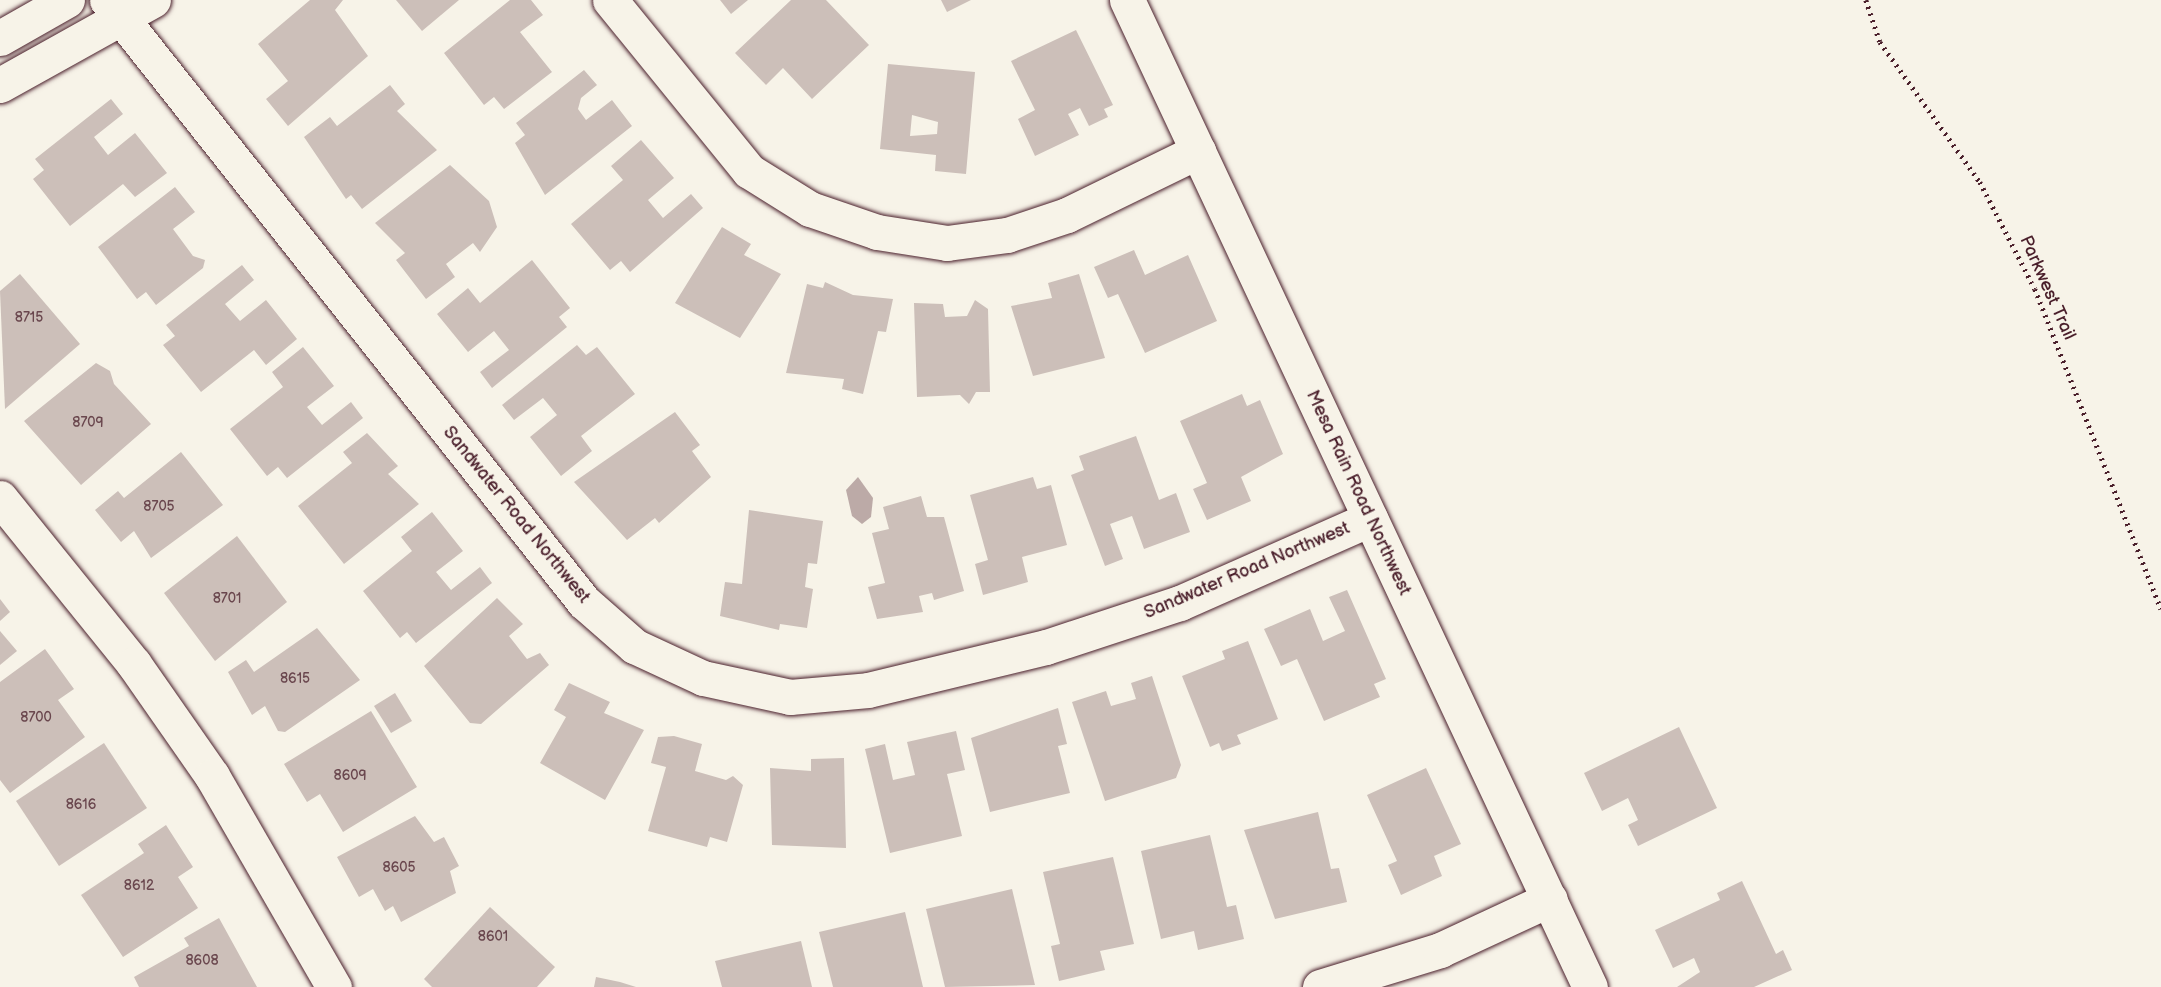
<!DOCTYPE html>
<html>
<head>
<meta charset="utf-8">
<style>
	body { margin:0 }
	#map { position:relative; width:2161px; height:987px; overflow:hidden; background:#f7f3e8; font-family:"Balsamiq Sans",sans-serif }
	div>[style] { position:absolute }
	.water>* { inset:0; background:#bcaaa7 }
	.building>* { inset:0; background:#ccbfb9 }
	.path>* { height:4.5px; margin-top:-2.25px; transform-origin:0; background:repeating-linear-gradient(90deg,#4a1f2b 0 2px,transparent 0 7px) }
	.roads { filter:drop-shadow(0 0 2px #4a1f2b) drop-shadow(0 0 2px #4a1f2b) }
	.street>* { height:35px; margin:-17.5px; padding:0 17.5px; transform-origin:17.5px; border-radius:17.5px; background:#f7f3e8 }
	span { translate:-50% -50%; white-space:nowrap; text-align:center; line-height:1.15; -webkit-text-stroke:5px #f7f3e8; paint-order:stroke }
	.number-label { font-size:14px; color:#6a474e }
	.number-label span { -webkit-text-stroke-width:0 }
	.street-label { font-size:18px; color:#4a1f2b }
</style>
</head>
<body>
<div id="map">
	<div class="water">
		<i style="clip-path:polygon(858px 477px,873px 498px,871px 517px,862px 524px,852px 516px,846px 490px)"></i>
	</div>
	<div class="building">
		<i style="clip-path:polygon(310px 0,343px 0,335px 10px,368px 56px,288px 126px,266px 99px,288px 81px,258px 44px)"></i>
		<i style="clip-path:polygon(396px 0,459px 0,422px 31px)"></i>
		<i style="clip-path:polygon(510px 0,531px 0,543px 15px,520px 32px,552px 72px,504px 109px,494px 97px,484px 105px,444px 53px)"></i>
		<i style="clip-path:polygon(720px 0,748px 0,731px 14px)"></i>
		<i style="clip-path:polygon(791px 0,826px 0,869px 45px,812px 99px,783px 68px,766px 85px,735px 53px)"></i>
		<i style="clip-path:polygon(941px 0,971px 0,947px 12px)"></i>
		<i style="clip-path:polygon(1076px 30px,1113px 105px,1104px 109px,1108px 117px,1089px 126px,1080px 108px,1068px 114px,1079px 135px,1035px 156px,1018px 119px,1035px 110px,1011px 61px)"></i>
		<i style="clip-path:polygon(evenodd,888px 64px,975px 72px,966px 174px,935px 171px,936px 155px,880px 149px,888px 64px,912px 115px,938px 122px,937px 134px,910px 136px,912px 115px)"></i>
		<i style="clip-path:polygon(584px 70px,597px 85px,581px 98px,578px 109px,586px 120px,612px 100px,632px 126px,545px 195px,515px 143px,525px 135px,516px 123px)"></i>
		<i style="clip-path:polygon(390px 85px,405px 104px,397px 111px,437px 150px,362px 209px,351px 195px,346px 199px,304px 137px,330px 117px,337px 126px)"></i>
		<i style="clip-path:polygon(111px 99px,123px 114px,94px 137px,108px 155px,135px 133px,167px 173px,135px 197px,123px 184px,70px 226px,33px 179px,44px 170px,35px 159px)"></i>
		<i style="clip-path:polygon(641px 140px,674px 178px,648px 200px,663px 218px,691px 194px,703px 208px,630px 272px,621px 261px,610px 270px,571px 224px,623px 180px,611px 166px)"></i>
		<i style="clip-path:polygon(450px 165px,489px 201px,497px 227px,480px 252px,473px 243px,446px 264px,455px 277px,426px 299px,396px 260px,405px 253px,375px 223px)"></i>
		<i style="clip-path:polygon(175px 187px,195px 212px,173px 229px,193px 256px,205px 260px,203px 268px,156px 305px,146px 292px,137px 299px,98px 247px)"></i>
		<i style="clip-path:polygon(722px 227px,751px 244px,744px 255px,781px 274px,740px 338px,675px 303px)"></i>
		<i style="clip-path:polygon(1134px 250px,1145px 275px,1188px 255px,1217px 321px,1145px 353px,1118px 294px,1108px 298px,1094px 267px)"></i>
		<i style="clip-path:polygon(532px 260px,570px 308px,559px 317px,567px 327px,492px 388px,480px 372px,509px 350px,494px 331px,468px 352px,437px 314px,468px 288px,480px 303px)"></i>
		<i style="clip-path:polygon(242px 265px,254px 280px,225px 304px,240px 321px,266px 300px,297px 339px,266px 365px,254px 350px,201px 392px,163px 345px,175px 336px,166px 325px)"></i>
		<i style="clip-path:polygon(20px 274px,80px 344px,5px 409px,0 291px)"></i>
		<i style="clip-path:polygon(1079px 274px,1105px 358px,1033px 376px,1011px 306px,1052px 298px,1048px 283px)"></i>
		<i style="clip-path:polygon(825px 282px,853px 295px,893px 299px,886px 332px,878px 331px,863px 394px,842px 389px,844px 379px,786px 373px,807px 284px,823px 288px)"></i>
		<i style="clip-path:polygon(975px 300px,988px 309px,990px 392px,976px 392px,969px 404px,960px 395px,917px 397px,914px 303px,943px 304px,945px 317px,967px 316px)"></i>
		<i style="clip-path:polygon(577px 345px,586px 355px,597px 347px,635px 394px,581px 436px,592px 451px,561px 476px,530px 437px,557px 415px,543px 398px,514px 420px,502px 405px)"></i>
		<i style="clip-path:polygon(303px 347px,334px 386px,307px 407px,322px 425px,351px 402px,363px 418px,287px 478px,278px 467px,267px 476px,230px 429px,283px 387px,272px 372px)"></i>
		<i style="clip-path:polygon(96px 363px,110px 371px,114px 384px,151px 424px,81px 485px,24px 421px)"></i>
		<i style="clip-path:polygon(1242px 394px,1247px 406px,1260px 400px,1283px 454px,1241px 477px,1251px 501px,1207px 520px,1193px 489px,1207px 483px,1180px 421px)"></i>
		<i style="clip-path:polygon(675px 412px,700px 445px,692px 451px,711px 477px,659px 523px,655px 518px,627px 540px,574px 482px)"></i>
		<i style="clip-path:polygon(367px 433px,398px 466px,388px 474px,419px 504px,344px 564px,298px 506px,352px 463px,343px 452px)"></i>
		<i style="clip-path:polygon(1136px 436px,1159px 500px,1176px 493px,1190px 532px,1144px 549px,1132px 516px,1110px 524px,1123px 559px,1105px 566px,1071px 475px,1084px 470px,1079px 456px)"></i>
		<i style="clip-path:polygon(181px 452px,223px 505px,151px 558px,134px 531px,121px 542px,95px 510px,118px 491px,124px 498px)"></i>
		<i style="clip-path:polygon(1033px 477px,1037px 489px,1051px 485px,1067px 545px,1022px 557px,1028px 582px,983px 595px,975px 564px,988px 560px,970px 495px)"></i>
		<i style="clip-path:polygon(921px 496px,927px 517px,944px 517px,964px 591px,934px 600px,932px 593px,919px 596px,923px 612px,877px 619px,868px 587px,885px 583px,872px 533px,889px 529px,883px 507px)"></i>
		<i style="clip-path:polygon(749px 510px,823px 521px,817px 564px,808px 563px,805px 587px,813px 589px,807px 628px,780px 624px,779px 630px,720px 616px,725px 582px,742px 584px)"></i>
		<i style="clip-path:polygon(432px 512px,463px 551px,436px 572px,451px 590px,480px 567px,492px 583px,416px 643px,407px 632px,400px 638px,363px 591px,412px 551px,401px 537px)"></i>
		<i style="clip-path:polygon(237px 536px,287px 602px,215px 661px,164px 593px)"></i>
		<i style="clip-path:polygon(1347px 590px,1386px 679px,1374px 684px,1380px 697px,1324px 721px,1297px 659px,1281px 666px,1264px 629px,1310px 609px,1323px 641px,1345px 631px,1329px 597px)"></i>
		<i style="clip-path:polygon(497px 598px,523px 624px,509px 636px,527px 659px,540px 653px,549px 665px,481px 724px,470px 723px,424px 666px)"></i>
		<i style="clip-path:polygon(0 599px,10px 612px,0 621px)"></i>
		<i style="clip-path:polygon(317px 628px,360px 680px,285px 732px,278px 731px,265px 706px,252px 715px,228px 672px,246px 660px,254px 672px)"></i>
		<i style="clip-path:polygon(0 631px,17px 651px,0 665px)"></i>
		<i style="clip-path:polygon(1248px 641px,1278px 719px,1237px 735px,1241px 744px,1222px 751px,1219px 743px,1210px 747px,1182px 676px,1225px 659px,1222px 651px)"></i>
		<i style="clip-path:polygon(45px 649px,74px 689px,58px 700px,85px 737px,10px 793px,0 780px,0 682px)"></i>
		<i style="clip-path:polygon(1152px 676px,1181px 765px,1176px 778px,1105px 801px,1072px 702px,1106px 691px,1111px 706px,1136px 699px,1131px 683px)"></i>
		<i style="clip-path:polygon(569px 683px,610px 702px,604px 713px,644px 730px,605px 800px,540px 763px,566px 717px,554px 710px)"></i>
		<i style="clip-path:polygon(395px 693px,412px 721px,391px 733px,374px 706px)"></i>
		<i style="clip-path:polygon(1058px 708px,1067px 744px,1058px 746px,1070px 793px,990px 812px,971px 738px)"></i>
		<i style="clip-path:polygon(371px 711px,417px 787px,343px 832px,320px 794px,307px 802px,284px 764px)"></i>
		<i style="clip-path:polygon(1679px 727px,1717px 808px,1638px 846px,1628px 825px,1638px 820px,1628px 798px,1602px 811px,1584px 773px)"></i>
		<i style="clip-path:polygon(956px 731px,965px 770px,947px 774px,962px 836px,890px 853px,865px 749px,885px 744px,893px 780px,915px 775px,907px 742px)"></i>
		<i style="clip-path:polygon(674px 736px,702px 744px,695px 771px,726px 780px,733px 776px,743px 785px,727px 842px,710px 837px,707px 847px,648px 831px,666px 767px,651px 763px,658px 737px)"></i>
		<i style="clip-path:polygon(104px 743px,147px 808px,59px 866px,16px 801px)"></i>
		<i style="clip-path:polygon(844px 758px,846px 848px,772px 845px,770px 768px,811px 771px,811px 759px)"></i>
		<i style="clip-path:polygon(1426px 768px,1461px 844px,1434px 856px,1442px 876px,1401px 895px,1388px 865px,1397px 861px,1367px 795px)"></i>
		<i style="clip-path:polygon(1318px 812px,1331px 869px,1339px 868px,1347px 902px,1275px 919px,1244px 830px)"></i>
		<i style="clip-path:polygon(415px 816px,434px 842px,444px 837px,459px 866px,450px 871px,456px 893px,401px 922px,393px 906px,385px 911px,373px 889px,359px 897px,337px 857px)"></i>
		<i style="clip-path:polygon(166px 825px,193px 867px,178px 877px,198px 908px,123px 957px,81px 895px,144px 853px,138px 844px)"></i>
		<i style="clip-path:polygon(1210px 835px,1227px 907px,1236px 905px,1244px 939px,1198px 950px,1194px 931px,1161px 939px,1141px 851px)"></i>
		<i style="clip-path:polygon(1113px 857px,1134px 944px,1100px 951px,1105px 970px,1059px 981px,1051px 946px,1060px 944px,1043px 872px)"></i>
		<i style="clip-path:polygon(1742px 881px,1776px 954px,1783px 950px,1792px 970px,1754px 987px,1677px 987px,1700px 972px,1694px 958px,1673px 968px,1655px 930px,1720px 900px,1717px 893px)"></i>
		<i style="clip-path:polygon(1012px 889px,1035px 985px,945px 987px,926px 909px)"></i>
		<i style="clip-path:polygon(490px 907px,555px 967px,537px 987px,432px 987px,424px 979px)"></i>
		<i style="clip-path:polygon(905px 912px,923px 987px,833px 987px,819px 932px)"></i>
		<i style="clip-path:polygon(219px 918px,257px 987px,139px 987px,134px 977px,189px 946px,184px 938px)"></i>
		<i style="clip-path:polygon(801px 941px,812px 987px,722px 987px,715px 961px)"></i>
		<i style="clip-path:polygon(596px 977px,620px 982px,636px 987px,594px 987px)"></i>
	</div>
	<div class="path">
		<i style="left:1866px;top:0;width:44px;rotate:71.6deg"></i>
		<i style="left:1880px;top:42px;width:172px;rotate:54.5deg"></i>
		<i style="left:1980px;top:182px;width:120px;rotate:62.8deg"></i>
		<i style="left:2035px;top:289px;width:344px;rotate:68.5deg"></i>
	</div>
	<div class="roads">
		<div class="street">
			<i style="left:107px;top:0;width:768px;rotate:51.61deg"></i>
			<i style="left:584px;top:602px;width:67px;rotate:41.3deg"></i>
			<i style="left:634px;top:646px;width:76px;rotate:24.9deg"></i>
			<i style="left:703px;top:678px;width:89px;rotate:12.3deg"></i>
			<i style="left:790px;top:697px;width:78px;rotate:-5.1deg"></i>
			<i style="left:868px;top:690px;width:183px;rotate:-13.6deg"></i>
			<i style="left:1046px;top:647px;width:141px;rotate:-18.2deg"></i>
			<i style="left:1180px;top:603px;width:208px;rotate:-23.9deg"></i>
			<i style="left:610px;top:0;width:220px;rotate:50.9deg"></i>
			<i style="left:749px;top:171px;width:72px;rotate:31.9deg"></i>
			<i style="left:810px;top:209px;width:71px;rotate:18.9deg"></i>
			<i style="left:877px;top:232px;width:71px;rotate:8.9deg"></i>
			<i style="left:947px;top:243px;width:61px;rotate:-7.6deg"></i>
			<i style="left:1007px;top:235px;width:63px;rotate:-18.4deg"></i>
			<i style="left:1067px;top:215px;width:146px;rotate:-26deg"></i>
			<i style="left:1127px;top:0;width:1090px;rotate:64.87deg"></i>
			<i style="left:0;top:38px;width:77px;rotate:-29.6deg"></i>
			<i style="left:0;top:85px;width:175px;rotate:-29.1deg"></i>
			<i style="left:0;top:498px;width:213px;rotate:51.1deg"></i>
			<i style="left:134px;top:664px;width:136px;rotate:55.1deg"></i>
			<i style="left:212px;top:776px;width:244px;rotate:60deg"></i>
			<i style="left:1320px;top:987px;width:126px;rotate:-17.1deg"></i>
			<i style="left:1440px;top:950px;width:121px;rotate:-24.9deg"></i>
		</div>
	</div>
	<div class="number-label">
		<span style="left:29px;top:318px">8715</span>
		<span style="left:88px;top:423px">8709</span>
		<span style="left:159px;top:507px">8705</span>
		<span style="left:227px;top:599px">8701</span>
		<span style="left:295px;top:679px">8615</span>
		<span style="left:36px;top:718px">8700</span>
		<span style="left:350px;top:776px">8609</span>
		<span style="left:81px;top:805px">8616</span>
		<span style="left:399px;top:868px">8605</span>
		<span style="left:139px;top:886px">8612</span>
		<span style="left:493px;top:937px">8601</span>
		<span style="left:202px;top:961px">8608</span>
	</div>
	<div class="street-label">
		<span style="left:2047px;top:288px;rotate:66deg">Parkwest Trail</span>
		<span style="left:1358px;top:493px;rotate:65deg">Mesa Rain Road Northwest</span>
		<span style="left:516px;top:515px;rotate:51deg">Sandwater Road Northwest</span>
		<span style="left:1247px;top:571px;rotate:-23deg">Sandwater Road Northwest</span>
	</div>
</div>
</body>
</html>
